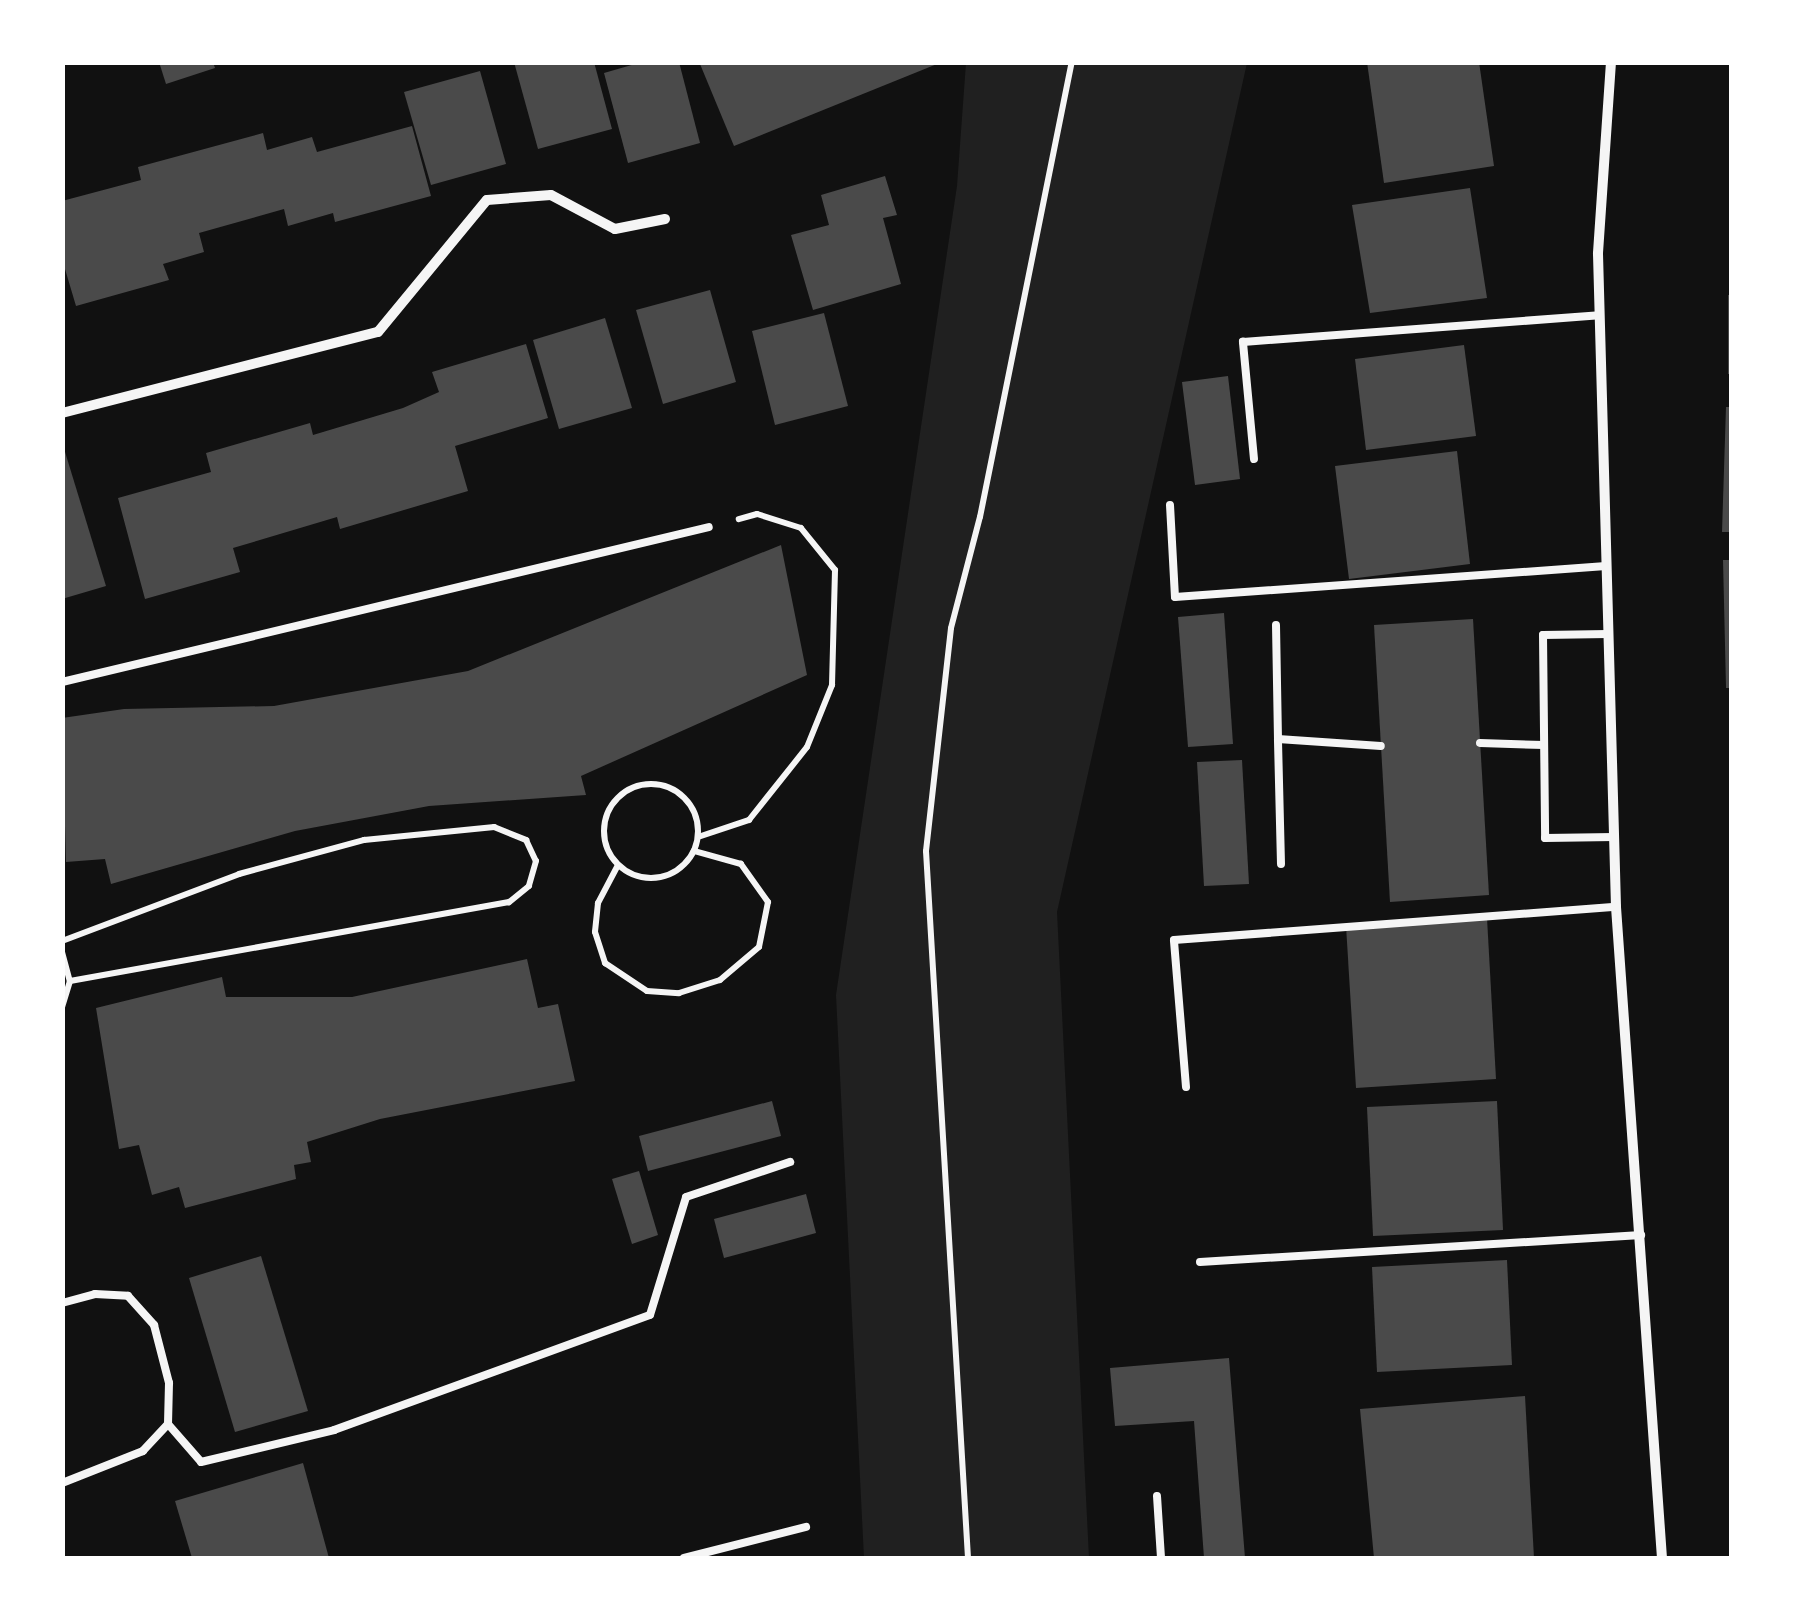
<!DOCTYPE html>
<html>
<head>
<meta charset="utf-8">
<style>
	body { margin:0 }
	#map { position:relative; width:1794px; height:1621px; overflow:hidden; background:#111; font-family:"Fira Sans",sans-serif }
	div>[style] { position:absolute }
	.green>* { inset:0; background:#202020 }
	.building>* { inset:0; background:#4a4a4a }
	.path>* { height:6px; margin:-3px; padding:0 3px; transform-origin:3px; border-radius:3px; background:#f5f5f5 }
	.path>.ring { margin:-3px; padding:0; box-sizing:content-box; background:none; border:6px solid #f5f5f5; border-radius:50% }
	.service>* { height:8px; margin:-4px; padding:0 4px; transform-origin:4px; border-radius:4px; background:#f5f5f5 }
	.minor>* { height:10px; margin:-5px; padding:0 5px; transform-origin:5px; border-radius:5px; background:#f5f5f5 }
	span { translate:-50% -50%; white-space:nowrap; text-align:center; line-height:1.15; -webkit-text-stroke:10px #fff; paint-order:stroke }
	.frame { position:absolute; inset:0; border:65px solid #fff; pointer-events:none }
</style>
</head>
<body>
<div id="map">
	<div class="green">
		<i style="clip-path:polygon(966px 63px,1247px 63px,1057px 912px,1089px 1558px,864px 1558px,836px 995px,957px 186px)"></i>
	</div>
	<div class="building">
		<i style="clip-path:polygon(159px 62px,213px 62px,215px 68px,166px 84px)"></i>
		<i style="clip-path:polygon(514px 62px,594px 62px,612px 129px,538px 149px)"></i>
		<i style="clip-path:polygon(642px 62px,679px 62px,700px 143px,628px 163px,604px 73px)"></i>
		<i style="clip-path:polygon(942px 62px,734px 146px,700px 64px,704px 62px)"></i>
		<i style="clip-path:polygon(1367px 62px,1479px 62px,1494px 166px,1384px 183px)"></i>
		<i style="clip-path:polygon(480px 71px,506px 164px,431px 185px,404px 92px)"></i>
		<i style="clip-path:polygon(412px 126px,431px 196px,335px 222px,333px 213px,288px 226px,284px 209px,199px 233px,204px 252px,163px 264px,169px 280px,76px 306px,62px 259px,62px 201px,141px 180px,138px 167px,263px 133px,267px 150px,312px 137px,317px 152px)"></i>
		<i style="clip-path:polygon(885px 176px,897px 215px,883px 218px,901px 284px,813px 310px,791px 235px,829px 225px,821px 195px)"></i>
		<i style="clip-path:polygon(1470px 188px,1487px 298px,1370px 313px,1352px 205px)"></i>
		<i style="clip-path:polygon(710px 290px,736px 382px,663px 404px,636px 310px)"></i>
		<i style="clip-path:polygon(1728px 295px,1732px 295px,1732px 374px,1728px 374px)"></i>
		<i style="clip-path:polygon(824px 313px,848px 406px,775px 425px,752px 331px)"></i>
		<i style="clip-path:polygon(605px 318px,632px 408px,559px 429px,533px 340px)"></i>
		<i style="clip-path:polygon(526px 344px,548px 418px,455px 446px,468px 491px,340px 529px,337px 517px,233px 548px,240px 572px,145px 599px,118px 498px,211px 472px,206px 453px,310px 423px,313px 435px,403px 408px,439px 392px,432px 372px)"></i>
		<i style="clip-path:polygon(1464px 345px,1476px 436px,1366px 450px,1355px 359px)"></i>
		<i style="clip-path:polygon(1228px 376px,1240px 479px,1195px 485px,1182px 382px)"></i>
		<i style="clip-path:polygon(1726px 407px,1732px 407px,1732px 532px,1722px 532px)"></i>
		<i style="clip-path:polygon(62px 442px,106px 586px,62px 599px)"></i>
		<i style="clip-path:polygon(1457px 451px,1470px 564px,1349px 579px,1335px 466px)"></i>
		<i style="clip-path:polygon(781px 545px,807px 675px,581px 776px,586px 795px,429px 806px,295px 831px,111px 884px,105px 859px,66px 862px,62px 718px,124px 709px,274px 706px,468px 671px)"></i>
		<i style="clip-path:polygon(1723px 560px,1732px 560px,1732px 688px,1726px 688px)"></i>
		<i style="clip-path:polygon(1224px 613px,1233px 744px,1188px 747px,1178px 617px)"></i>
		<i style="clip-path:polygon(1473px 619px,1489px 895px,1390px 902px,1374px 625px)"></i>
		<i style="clip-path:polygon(1242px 760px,1249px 884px,1204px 886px,1197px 762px)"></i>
		<i style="clip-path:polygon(1487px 918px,1496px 1079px,1356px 1088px,1346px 926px)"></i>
		<i style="clip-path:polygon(527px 959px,538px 1008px,558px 1004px,575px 1081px,380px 1119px,307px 1142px,311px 1162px,294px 1165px,296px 1179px,185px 1208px,179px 1187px,152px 1195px,139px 1145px,119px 1149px,96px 1008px,222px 977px,226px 997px,352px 997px)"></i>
		<i style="clip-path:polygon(772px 1101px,781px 1136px,648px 1171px,639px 1136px)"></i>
		<i style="clip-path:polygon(1497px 1101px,1503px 1230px,1373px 1236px,1367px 1107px)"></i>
		<i style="clip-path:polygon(639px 1171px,658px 1235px,632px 1244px,612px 1179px)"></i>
		<i style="clip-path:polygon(806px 1194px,816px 1233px,724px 1258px,714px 1219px)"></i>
		<i style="clip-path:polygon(261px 1256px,308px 1411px,235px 1432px,189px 1278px)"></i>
		<i style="clip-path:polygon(1507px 1260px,1512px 1365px,1377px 1372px,1372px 1267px)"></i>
		<i style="clip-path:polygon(1229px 1358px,1245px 1558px,1204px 1558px,1194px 1421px,1115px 1426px,1110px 1368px)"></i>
		<i style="clip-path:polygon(1525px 1396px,1534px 1558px,1374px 1558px,1360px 1409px)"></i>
		<i style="clip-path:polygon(303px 1463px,329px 1558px,192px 1558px,175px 1501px)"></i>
	</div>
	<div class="path">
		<i class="ring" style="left:604px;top:784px;width:88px;height:88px"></i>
		<i style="left:698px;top:837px;width:54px;rotate:-18.4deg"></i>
		<i style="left:749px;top:820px;width:93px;rotate:-51.5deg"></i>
		<i style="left:807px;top:747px;width:67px;rotate:-68deg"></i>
		<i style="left:832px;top:685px;width:115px;rotate:-88.5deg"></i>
		<i style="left:835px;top:570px;width:54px;rotate:-129deg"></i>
		<i style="left:801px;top:528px;width:46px;rotate:-162.3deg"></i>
		<i style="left:757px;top:514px;width:19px;rotate:164deg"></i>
		<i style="left:618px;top:865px;width:43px;rotate:117.8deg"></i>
		<i style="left:598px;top:903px;width:29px;rotate:96deg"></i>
		<i style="left:595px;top:932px;width:33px;rotate:72deg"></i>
		<i style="left:605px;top:963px;width:50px;rotate:33.7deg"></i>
		<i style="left:647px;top:991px;width:32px;rotate:4deg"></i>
		<i style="left:679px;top:993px;width:43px;rotate:-17.6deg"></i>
		<i style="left:720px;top:980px;width:51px;rotate:-40.2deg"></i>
		<i style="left:759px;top:947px;width:46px;rotate:-78.7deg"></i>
		<i style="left:768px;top:902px;width:47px;rotate:-125.4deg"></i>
		<i style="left:741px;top:864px;width:49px;rotate:-164.5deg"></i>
		<i style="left:62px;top:941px;width:189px;rotate:-20.7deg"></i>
		<i style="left:239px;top:874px;width:130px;rotate:-15.2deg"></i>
		<i style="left:364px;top:840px;width:131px;rotate:-5.7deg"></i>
		<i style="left:494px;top:827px;width:35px;rotate:22deg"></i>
		<i style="left:526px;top:840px;width:23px;rotate:65deg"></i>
		<i style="left:536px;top:861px;width:26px;rotate:106deg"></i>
		<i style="left:529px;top:886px;width:26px;rotate:141deg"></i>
		<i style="left:509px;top:902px;width:446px;rotate:169.8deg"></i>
		<i style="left:62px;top:952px;width:30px;rotate:75deg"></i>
		<i style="left:70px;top:981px;width:27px;rotate:107deg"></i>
		<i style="left:968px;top:1558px;width:708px;rotate:-93.4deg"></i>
		<i style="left:926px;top:851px;width:224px;rotate:-83.6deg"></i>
		<i style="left:951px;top:628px;width:115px;rotate:-75.4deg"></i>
		<i style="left:980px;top:517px;width:464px;rotate:-78.6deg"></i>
	</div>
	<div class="service">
		<i style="left:1254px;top:459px;width:118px;rotate:-95.4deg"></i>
		<i style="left:1243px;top:342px;width:357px;rotate:-4.3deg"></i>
		<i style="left:1170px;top:505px;width:92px;rotate:86.9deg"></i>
		<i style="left:1175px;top:597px;width:432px;rotate:-4.1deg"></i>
		<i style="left:1276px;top:625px;width:114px;rotate:89deg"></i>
		<i style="left:1608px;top:634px;width:65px;rotate:179.1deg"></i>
		<i style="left:1543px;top:635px;width:203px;rotate:89.4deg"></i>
		<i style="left:1545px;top:838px;width:69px;rotate:-0.8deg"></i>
		<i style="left:62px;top:682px;width:665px;rotate:-13.47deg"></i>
		<i style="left:1480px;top:743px;width:64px;rotate:1.8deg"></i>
		<i style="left:1281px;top:864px;width:125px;rotate:-91.4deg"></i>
		<i style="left:1278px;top:739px;width:103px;rotate:3.9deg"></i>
		<i style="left:1186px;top:1087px;width:147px;rotate:-94.7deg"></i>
		<i style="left:1174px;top:940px;width:443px;rotate:-4.3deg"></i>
		<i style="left:1200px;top:1262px;width:442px;rotate:-3.5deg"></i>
		<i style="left:62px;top:1303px;width:34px;rotate:-15deg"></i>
		<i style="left:95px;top:1294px;width:33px;rotate:3deg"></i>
		<i style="left:128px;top:1296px;width:39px;rotate:48deg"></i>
		<i style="left:154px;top:1325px;width:60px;rotate:75.5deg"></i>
		<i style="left:169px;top:1383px;width:41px;rotate:91.4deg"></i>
		<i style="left:168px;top:1424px;width:37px;rotate:133deg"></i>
		<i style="left:143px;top:1451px;width:87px;rotate:158.4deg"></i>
		<i style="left:168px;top:1424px;width:50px;rotate:49deg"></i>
		<i style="left:201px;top:1462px;width:137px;rotate:-13.5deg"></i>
		<i style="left:334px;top:1430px;width:336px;rotate:-20deg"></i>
		<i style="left:650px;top:1315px;width:123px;rotate:-73deg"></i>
		<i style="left:686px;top:1197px;width:110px;rotate:-18.6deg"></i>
		<i style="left:1157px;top:1496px;width:62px;rotate:86.3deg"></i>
		<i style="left:684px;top:1558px;width:126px;rotate:-14.3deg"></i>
	</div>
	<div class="minor">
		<i style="left:1611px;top:62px;width:192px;rotate:93.9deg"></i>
		<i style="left:1598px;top:254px;width:653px;rotate:88.42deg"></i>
		<i style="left:1616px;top:907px;width:653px;rotate:85.96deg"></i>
		<i style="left:62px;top:413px;width:326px;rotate:-14.4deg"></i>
		<i style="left:378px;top:332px;width:171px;rotate:-50.5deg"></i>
		<i style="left:487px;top:200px;width:64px;rotate:-4.5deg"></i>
		<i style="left:551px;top:195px;width:72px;rotate:28deg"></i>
		<i style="left:615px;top:229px;width:51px;rotate:-11.3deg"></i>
	</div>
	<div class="frame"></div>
</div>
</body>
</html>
